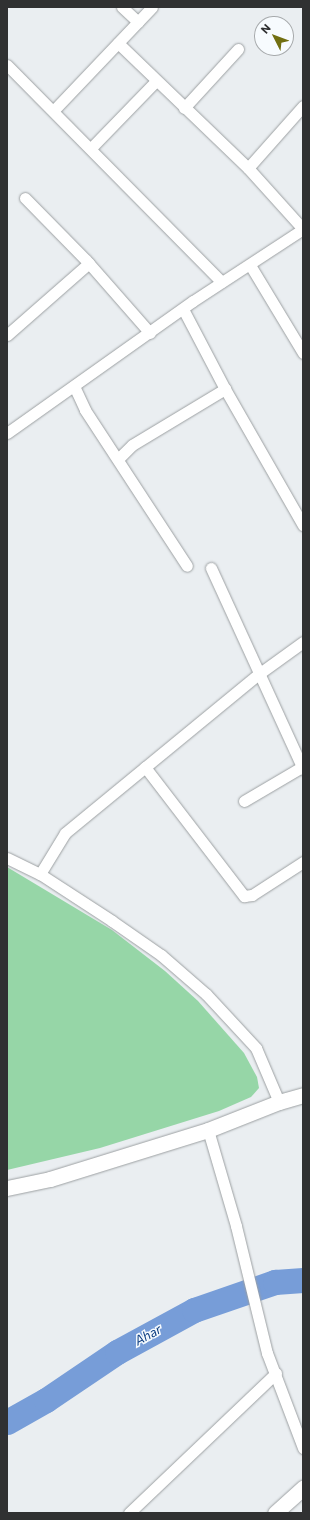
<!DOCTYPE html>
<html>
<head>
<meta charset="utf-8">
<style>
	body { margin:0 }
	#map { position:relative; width:310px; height:1520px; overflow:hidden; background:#eaeef1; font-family:Commissioner,sans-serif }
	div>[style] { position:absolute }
	.green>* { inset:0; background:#96d6a7 }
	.river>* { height:25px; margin:-12.5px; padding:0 12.5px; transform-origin:12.5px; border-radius:12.5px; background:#779dd8 }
	.roads { filter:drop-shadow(0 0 1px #9ca0a2) drop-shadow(0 0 1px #9ca0a2) }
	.street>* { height:11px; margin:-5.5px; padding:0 5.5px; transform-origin:5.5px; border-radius:5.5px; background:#fff }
	.secondary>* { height:15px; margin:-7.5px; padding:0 7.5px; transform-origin:7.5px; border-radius:7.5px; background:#fff }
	span { translate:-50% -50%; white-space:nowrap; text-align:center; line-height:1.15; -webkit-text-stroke:3px #f7fbfe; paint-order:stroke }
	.water-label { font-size:13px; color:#0b3c81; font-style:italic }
	.frame { position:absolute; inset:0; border:8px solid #303132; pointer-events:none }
	.north { position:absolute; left:254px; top:16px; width:40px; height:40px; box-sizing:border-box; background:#f7fbfe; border:1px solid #a7aaac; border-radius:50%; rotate:312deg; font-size:11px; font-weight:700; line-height:16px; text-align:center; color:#303132 }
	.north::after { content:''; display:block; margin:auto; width:14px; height:18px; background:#716f11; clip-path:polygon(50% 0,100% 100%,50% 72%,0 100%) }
</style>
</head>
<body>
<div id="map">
	<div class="green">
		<i style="clip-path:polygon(7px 867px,112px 930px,165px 971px,198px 1001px,244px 1053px,257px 1077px,259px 1088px,251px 1097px,219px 1111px,100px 1148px,7px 1170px)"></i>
	</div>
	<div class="river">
		<i style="left:7px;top:1422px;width:45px;rotate:-29.4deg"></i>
		<i style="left:46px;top:1400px;width:86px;rotate:-34.1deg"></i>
		<i style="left:117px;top:1352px;width:88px;rotate:-28.6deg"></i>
		<i style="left:194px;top:1310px;width:86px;rotate:-19.1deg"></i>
		<i style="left:275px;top:1282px;width:28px;rotate:-4deg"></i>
	</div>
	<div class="roads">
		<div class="street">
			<i style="left:122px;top:7px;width:22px;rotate:43deg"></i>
			<i style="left:118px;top:43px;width:180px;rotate:43.9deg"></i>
			<i style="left:248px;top:168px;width:82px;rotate:48deg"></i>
			<i style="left:7px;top:65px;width:305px;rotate:45.3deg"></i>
			<i style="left:184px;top:108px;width:80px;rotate:-47.5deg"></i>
			<i style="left:54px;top:110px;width:142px;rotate:-46.4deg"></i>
			<i style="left:91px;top:148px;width:93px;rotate:-45.9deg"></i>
			<i style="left:248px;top:168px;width:83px;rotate:-48.4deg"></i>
			<i style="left:25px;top:198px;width:87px;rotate:45.5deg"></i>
			<i style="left:86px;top:260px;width:97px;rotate:48.8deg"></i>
			<i style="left:250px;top:265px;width:103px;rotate:58.9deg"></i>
			<i style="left:183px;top:309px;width:90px;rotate:62.3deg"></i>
			<i style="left:225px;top:389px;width:157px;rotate:60.2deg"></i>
			<i style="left:7px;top:335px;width:109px;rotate:-41.3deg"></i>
			<i style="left:74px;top:386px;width:26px;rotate:65deg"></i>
			<i style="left:85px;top:410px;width:186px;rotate:56.8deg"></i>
			<i style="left:7px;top:433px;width:228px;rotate:-35.4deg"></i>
			<i style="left:193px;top:301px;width:131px;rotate:-33.2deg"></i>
			<i style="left:119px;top:458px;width:18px;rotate:-45deg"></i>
			<i style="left:132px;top:445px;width:109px;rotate:-31.1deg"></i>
			<i style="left:211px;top:568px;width:221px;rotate:65.4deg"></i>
			<i style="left:145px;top:767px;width:163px;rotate:52.5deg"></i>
			<i style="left:244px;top:896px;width:8px;rotate:-7deg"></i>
			<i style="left:252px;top:895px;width:61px;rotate:-32.9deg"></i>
			<i style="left:244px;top:801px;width:67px;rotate:-30.4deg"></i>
			<i style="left:7px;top:858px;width:37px;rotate:26deg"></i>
			<i style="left:40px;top:874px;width:86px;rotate:33.1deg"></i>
			<i style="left:112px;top:921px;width:60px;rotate:34.8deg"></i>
			<i style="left:161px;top:955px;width:60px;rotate:40.9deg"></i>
			<i style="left:206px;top:994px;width:74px;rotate:47.2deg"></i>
			<i style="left:256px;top:1048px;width:59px;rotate:66.9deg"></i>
			<i style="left:40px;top:874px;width:48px;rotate:-58.6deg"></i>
			<i style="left:65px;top:833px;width:252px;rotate:-39.4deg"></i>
			<i style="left:260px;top:673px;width:53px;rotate:-35.8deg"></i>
			<i style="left:208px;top:1130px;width:100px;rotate:73.7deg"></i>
			<i style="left:236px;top:1226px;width:131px;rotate:76.3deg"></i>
			<i style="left:267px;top:1353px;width:102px;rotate:69.2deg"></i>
			<i style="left:129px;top:1513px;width:203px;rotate:-43.6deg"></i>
		</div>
		<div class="secondary">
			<i style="left:7px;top:1188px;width:44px;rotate:-11.8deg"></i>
			<i style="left:50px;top:1179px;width:165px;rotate:-17.2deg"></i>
			<i style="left:208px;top:1130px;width:76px;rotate:-21.5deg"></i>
			<i style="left:279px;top:1102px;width:25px;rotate:-16deg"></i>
			<i style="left:275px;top:1513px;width:38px;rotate:-42deg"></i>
		</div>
	</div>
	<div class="water-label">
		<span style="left:148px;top:1335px;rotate:-29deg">Ahar</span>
	</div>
	<div class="frame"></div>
	<div class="north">N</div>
</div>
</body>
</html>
